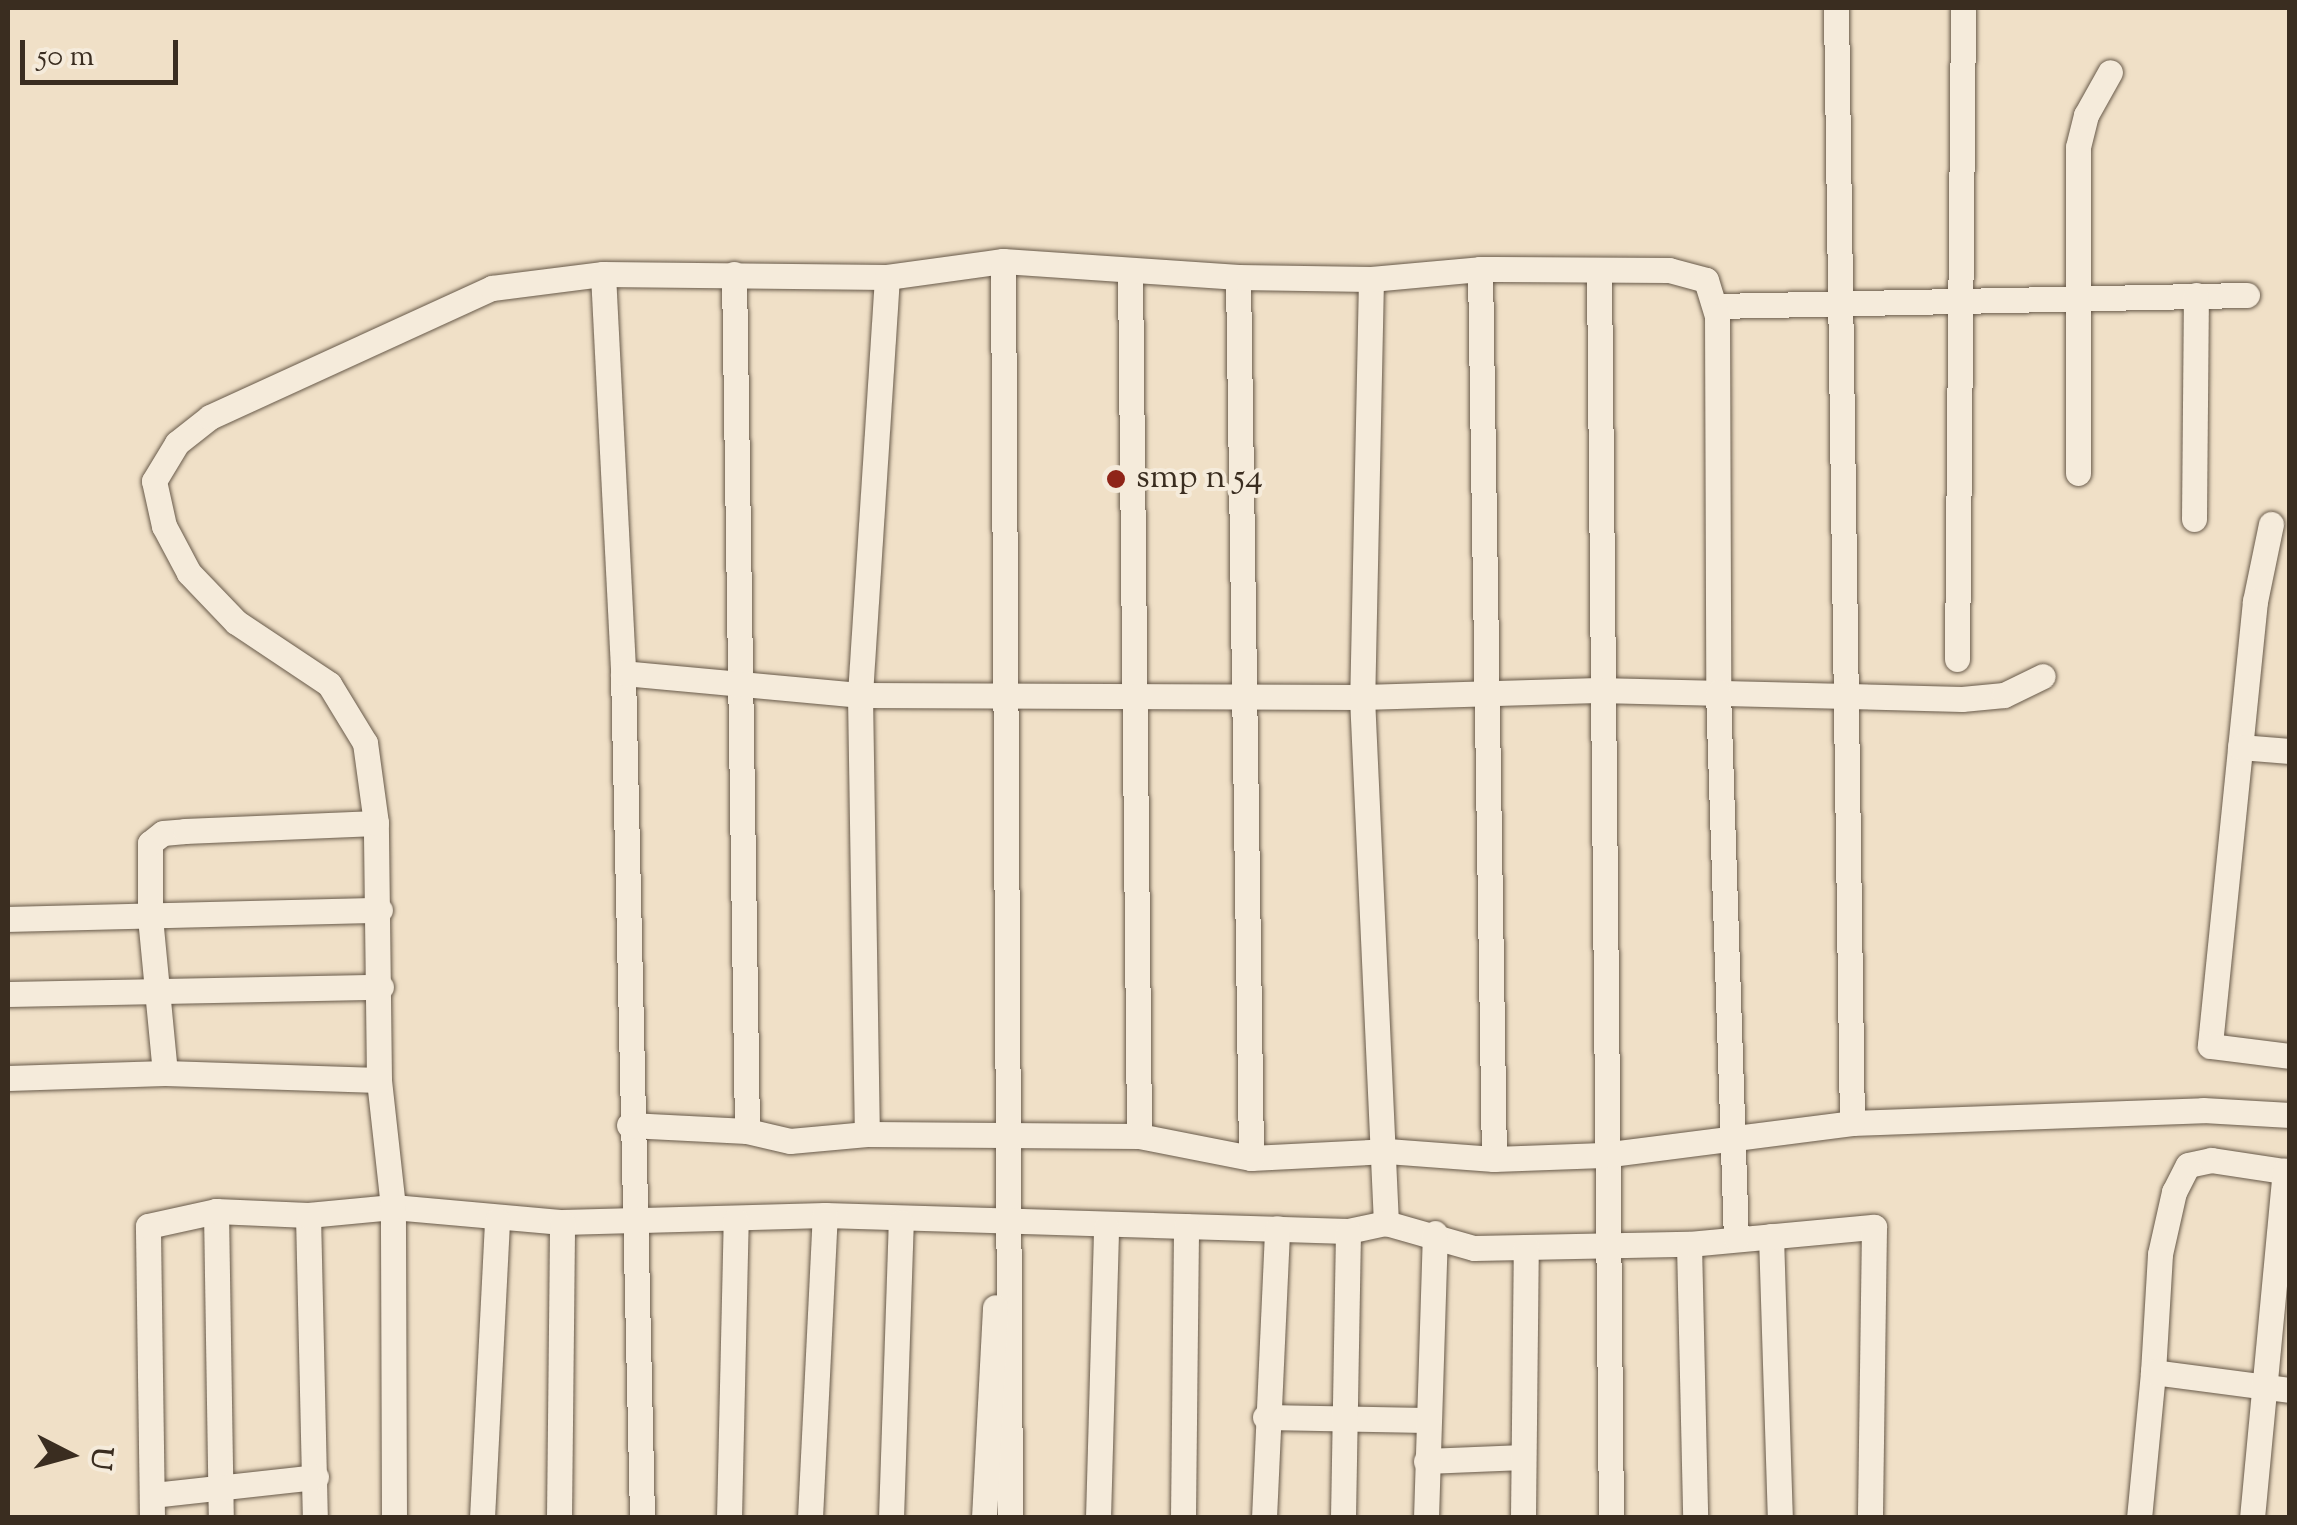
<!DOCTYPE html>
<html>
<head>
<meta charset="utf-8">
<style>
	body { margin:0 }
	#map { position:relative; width:2297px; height:1525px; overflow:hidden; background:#f0e0c7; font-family:"Sorts Mill Goudy",serif }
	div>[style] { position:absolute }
	.roads { filter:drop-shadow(0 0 2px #685a4a) drop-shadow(0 0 2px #685a4a) }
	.minor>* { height:25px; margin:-12.5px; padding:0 12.5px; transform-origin:12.5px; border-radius:12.5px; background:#f5ebdb }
	.dots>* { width:28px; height:28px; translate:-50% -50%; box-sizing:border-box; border:5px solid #f5ebdb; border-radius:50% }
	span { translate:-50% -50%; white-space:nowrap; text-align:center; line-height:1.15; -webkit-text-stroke:8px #f5ebdb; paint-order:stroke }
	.poi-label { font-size:35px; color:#3a2d20 }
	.left { translate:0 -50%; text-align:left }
	.frame { position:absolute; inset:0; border:10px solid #3a2d20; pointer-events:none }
	.north { position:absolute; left:20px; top:1405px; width:100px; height:100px; -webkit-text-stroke:8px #f5ebdb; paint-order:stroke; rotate:96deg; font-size:28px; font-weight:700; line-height:40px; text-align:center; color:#3a2d20 }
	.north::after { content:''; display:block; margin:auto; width:35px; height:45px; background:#3a2d20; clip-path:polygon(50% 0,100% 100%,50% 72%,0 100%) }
	.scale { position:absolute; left:20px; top:40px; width:158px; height:45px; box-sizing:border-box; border:5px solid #3a2d20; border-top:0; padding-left:12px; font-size:30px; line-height:35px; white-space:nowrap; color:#3a2d20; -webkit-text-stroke:8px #f5ebdb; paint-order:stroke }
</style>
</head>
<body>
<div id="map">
	<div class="roads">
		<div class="minor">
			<i style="left:1836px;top:8px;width:1115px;rotate:89.18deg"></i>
			<i style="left:1852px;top:1123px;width:351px;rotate:-2.1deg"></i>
			<i style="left:2203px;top:1110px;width:87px;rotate:3.3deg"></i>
			<i style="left:1003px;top:261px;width:1257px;rotate:89.68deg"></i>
			<i style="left:1480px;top:269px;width:890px;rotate:89.1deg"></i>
			<i style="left:1130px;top:270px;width:866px;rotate:89.4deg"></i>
			<i style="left:1599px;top:271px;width:1247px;rotate:89.45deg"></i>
			<i style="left:603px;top:274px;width:400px;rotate:87.1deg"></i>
			<i style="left:623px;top:673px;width:845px;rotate:88.71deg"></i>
			<i style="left:734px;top:274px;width:857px;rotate:89.13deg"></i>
			<i style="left:747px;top:1131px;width:44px;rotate:13.1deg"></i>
			<i style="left:790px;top:1141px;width:77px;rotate:-5.2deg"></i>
			<i style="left:887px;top:277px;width:419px;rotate:93.7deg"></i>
			<i style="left:860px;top:695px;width:439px;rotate:89.1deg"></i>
			<i style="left:867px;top:1134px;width:272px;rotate:0.4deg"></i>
			<i style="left:1139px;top:1136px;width:114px;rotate:11.1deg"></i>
			<i style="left:1251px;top:1158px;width:136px;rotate:-2.9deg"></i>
			<i style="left:1387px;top:1151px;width:107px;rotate:4.3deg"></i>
			<i style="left:1494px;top:1159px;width:109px;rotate:-2.1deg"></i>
			<i style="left:1603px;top:1155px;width:251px;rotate:-7.3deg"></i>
			<i style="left:1238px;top:277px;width:881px;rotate:89.15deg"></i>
			<i style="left:1371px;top:279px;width:418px;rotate:91.2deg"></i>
			<i style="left:1362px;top:697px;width:527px;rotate:87.39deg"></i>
			<i style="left:1716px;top:306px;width:531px;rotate:-1.19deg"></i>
			<i style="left:2078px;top:473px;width:326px;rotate:-90deg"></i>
			<i style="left:2078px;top:147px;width:33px;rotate:-76deg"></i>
			<i style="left:2086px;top:115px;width:49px;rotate:-60.8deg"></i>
			<i style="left:2194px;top:519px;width:224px;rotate:-89.5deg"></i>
			<i style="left:2271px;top:524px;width:79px;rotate:101.7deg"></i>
			<i style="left:2255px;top:601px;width:447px;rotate:95.8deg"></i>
			<i style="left:2210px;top:1046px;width:81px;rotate:7.1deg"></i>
			<i style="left:1957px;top:659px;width:649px;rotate:-89.47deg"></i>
			<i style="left:623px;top:673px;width:238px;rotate:5.3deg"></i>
			<i style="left:860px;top:695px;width:502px;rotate:0.23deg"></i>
			<i style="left:1362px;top:697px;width:236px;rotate:-1.7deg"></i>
			<i style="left:1598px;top:690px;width:364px;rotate:1.4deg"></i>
			<i style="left:1962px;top:699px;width:42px;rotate:-5.4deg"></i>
			<i style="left:2004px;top:695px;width:43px;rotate:-26deg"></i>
			<i style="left:2240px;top:747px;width:50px;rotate:4.6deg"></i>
			<i style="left:8px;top:919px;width:372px;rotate:-1.4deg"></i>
			<i style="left:8px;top:994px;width:373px;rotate:-1.1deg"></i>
			<i style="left:165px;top:1073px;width:156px;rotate:-95.5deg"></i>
			<i style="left:150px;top:918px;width:75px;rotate:-90deg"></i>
			<i style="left:150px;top:843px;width:16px;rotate:-38deg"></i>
			<i style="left:163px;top:833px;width:22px;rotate:-5deg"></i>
			<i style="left:185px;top:831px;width:191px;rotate:-2.4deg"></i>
			<i style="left:8px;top:1078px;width:157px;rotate:-1.8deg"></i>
			<i style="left:165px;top:1073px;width:214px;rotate:1.9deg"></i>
			<i style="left:629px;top:1125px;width:118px;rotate:2.9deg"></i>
			<i style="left:216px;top:1211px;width:307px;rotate:89.1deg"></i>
			<i style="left:308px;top:1215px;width:303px;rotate:88.7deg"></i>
			<i style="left:1771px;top:1236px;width:282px;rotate:88.2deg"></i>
			<i style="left:1689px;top:1244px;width:274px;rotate:88.7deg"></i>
			<i style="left:2153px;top:1372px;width:118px;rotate:-86.6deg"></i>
			<i style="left:2160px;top:1254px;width:64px;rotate:-77.3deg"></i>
			<i style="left:2174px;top:1192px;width:30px;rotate:-63deg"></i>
			<i style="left:2188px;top:1165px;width:24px;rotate:-12deg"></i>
			<i style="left:2211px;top:1160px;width:80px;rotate:8.6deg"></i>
			<i style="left:1265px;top:1417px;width:162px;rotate:1.1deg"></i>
			<i style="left:1426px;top:1461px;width:97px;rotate:-2.4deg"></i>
			<i style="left:153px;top:1495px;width:164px;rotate:-6.3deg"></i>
			<i style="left:152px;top:1518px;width:292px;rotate:-90.8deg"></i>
			<i style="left:148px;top:1226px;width:70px;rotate:-12.4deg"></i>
			<i style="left:216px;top:1211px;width:92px;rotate:2.5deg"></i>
			<i style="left:308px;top:1215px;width:85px;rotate:-5.4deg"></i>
			<i style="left:393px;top:1207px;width:170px;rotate:5.1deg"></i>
			<i style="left:562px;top:1222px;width:263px;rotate:-1.5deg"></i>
			<i style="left:825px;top:1215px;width:523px;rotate:1.75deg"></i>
			<i style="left:1348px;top:1231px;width:39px;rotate:-12deg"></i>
			<i style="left:1386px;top:1223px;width:91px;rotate:15.9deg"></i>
			<i style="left:1474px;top:1248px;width:215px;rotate:-1.1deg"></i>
			<i style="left:1689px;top:1244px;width:186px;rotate:-5.3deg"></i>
			<i style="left:1874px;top:1227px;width:291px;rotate:90.8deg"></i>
			<i style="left:394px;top:1518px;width:311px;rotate:-90.2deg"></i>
			<i style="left:393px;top:1207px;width:128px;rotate:-96.3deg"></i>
			<i style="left:379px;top:1080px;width:257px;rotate:-90.7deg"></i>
			<i style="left:376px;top:823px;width:81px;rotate:-97.8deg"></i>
			<i style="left:365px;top:743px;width:69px;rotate:-121.4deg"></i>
			<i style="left:329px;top:684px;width:112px;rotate:-146.3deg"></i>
			<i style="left:236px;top:622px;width:68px;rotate:-133.8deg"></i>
			<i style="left:189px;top:573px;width:53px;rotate:-118deg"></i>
			<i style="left:164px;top:526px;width:46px;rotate:-102.5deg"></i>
			<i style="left:154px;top:481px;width:44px;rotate:-58.8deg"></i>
			<i style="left:177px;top:443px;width:42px;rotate:-38.2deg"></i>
			<i style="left:210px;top:417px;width:310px;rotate:-24.6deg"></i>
			<i style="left:492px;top:288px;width:112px;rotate:-7.2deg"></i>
			<i style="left:603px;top:274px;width:284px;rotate:0.6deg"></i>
			<i style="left:887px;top:277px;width:117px;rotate:-7.9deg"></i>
			<i style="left:1003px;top:261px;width:236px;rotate:3.9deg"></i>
			<i style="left:1238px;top:277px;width:133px;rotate:0.9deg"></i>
			<i style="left:1371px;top:279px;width:109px;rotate:-5.2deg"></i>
			<i style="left:1480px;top:269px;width:189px;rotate:0.3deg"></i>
			<i style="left:1669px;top:270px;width:38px;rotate:15deg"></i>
			<i style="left:1706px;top:280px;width:38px;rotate:73deg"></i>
			<i style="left:1717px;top:316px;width:376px;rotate:89.8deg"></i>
			<i style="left:1718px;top:692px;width:547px;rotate:88.12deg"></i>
			<i style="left:482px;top:1518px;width:298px;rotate:-87.1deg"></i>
			<i style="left:559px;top:1518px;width:296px;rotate:-89.4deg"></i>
			<i style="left:729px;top:1518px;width:298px;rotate:-88.7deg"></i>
			<i style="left:810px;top:1518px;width:303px;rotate:-87.2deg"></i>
			<i style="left:891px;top:1518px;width:296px;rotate:-88.1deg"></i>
			<i style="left:984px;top:1518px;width:211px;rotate:-87deg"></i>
			<i style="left:1098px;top:1518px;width:291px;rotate:-88.4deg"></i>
			<i style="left:1183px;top:1518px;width:292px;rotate:-89.4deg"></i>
			<i style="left:1264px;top:1518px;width:290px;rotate:-87.4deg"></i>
			<i style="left:1343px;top:1518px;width:287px;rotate:-89deg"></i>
			<i style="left:1426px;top:1518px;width:285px;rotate:-88.2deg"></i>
			<i style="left:1523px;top:1518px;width:271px;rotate:-89.4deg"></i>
			<i style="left:2139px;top:1518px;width:147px;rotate:-84.5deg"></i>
			<i style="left:2153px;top:1372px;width:138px;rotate:7.5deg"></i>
			<i style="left:2252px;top:1518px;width:349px;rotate:-84.6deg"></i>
		</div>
	</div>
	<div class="dots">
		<i style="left:1116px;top:479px;background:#8f2418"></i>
	</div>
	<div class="poi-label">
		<span class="left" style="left:1136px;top:479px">smp n 54</span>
	</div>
	<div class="frame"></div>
	<div class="north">U</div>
	<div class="scale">50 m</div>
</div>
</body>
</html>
